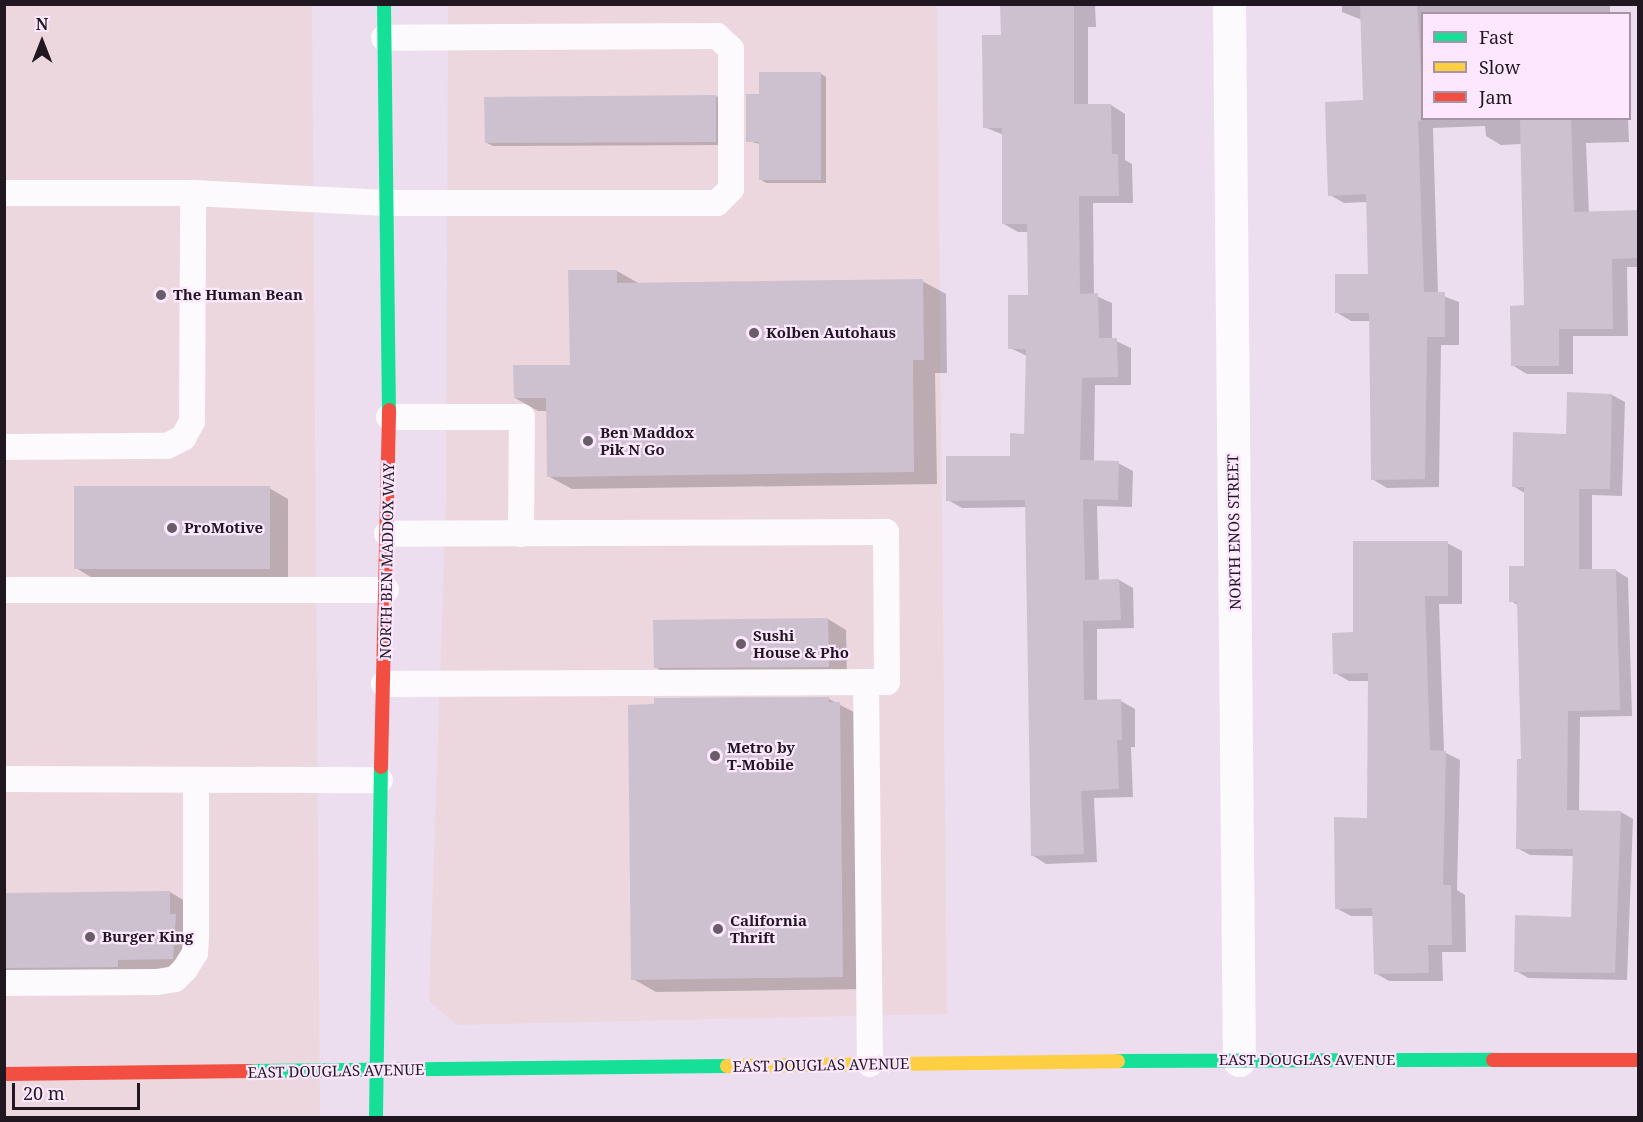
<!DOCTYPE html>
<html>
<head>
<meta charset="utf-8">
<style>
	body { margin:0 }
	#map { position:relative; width:1643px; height:1122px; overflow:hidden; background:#eddeef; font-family:"Noto Serif",serif }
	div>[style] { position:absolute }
	.commercial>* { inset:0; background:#ecd7df }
	.shadow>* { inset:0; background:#0003 }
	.building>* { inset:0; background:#cdc1cf }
	.lane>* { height:26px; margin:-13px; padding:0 13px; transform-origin:13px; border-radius:13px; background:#fcfafd }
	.street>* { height:33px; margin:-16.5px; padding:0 16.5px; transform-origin:16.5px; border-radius:16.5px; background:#fcfafd }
	.fast>* { height:14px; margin:-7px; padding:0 7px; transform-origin:7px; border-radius:7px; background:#16e098 }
	.slow>* { height:14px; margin:-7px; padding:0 7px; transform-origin:7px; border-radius:7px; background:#ffcf43 }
	.jam>* { height:14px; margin:-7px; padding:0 7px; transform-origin:7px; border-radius:7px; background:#f24e42 }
	.dots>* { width:16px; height:16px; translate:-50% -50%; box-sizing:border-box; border:3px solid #fce7fe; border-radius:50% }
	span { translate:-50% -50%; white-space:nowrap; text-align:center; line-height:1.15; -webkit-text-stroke:4.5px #fce7fe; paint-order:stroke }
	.poi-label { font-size:15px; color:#201721; font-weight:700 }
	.left { translate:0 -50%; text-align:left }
	.street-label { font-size:15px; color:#201721 }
	.frame { position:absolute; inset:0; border:6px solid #201721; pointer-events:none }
	.legend { position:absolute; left:1421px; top:12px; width:210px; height:108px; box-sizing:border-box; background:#fce7fe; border:2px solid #a494a6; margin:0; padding:8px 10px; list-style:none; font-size:18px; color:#201721 }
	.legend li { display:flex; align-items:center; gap:12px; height:30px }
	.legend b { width:30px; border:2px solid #a494a6 }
	.north { position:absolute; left:12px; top:12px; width:60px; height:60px; -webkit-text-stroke:4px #fce7fe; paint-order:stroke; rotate:0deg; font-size:16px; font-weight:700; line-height:24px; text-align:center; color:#201721 }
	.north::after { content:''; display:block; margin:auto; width:21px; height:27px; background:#201721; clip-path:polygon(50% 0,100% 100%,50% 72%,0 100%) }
	.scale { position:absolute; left:12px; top:1083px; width:128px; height:27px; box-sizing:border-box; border:3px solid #201721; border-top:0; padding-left:8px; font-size:18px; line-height:21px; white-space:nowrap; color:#201721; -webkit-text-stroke:4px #fce7fe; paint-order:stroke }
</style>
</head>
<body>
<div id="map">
	<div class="commercial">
		<i style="clip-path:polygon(5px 5px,312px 5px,320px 1117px,5px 1118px)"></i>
		<i style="clip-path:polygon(448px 5px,937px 5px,947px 1014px,457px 1025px,429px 1001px,446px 501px)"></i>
	</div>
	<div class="shadow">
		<i style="clip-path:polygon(1001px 4px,1095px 4px,1096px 27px,1088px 27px,1088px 105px,1111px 105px,1125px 114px,1125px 160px,1132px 164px,1133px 203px,1093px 203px,1094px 295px,1112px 303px,1112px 339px,1131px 348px,1131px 385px,1095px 385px,1094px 462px,1118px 463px,1133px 471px,1132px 507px,1097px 506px,1099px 581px,1119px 580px,1133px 588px,1134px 628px,1097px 629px,1097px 701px,1121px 701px,1135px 709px,1135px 747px,1131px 747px,1133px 797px,1094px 798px,1097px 862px,1046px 864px,1032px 855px,1026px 507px,962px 508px,948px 500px,1011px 458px,1026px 435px,1027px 356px,1010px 348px,1029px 296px,1028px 232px,1018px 232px,1004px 224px,1004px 135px,984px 127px,1002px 36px)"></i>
		<i style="clip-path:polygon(1342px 4px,1610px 4px,1610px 14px,1422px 14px,1422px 118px,1628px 118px,1629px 142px,1586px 143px,1589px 214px,1638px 212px,1638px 267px,1627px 267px,1628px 336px,1573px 336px,1573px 374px,1527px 374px,1512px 365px,1526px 307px,1522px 144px,1501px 145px,1486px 136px,1485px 126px,1433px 128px,1438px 294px,1459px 302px,1459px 345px,1441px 345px,1439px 487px,1387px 488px,1372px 479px,1370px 321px,1351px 321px,1336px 312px,1369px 275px,1367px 202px,1344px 203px,1330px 195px,1364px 102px,1362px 20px,1342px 12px)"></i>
		<i style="clip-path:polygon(820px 73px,826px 77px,826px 183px,766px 183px,760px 179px,760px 144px,747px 141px)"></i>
		<i style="clip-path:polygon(716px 96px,722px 100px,722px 145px,493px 146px,487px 143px)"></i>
		<i style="clip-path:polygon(617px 271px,640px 284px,922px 281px,946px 294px,947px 373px,935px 373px,937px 484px,572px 489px,548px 476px,547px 411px,538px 411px,515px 398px,571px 366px)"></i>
		<i style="clip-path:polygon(1568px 394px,1612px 395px,1625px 402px,1622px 496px,1592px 495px,1592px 570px,1615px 570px,1628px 578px,1632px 716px,1580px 717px,1579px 811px,1621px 812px,1633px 819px,1627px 980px,1528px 978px,1516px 971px,1572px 918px,1574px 856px,1530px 855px,1517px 848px,1523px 761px,1519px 606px,1511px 601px,1526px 568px,1526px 494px,1513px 486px,1568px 435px)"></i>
		<i style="clip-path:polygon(269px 488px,288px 499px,288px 579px,94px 579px,76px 568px)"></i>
		<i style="clip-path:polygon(1447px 543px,1462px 551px,1462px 604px,1439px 604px,1444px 752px,1460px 760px,1457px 890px,1465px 895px,1466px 952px,1442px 952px,1443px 981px,1389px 981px,1375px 973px,1374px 916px,1351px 916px,1336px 908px,1369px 819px,1369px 681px,1349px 681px,1335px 673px,1355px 634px)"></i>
		<i style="clip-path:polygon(828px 619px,846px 630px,847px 677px,674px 678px,655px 667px)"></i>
		<i style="clip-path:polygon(829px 699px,863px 717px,866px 989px,656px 992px,633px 979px)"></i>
		<i style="clip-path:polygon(170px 892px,188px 903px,192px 969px,4px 980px,4px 895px)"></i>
	</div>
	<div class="building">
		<i style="clip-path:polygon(1000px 4px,1074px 4px,1074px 104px,1111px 104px,1112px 154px,1118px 154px,1119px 196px,1079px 196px,1080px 294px,1098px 293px,1099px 338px,1117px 338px,1118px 377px,1082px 378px,1080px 460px,1119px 461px,1118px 500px,1083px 499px,1085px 580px,1119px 579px,1121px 620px,1083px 621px,1084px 700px,1121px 699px,1122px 740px,1117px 740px,1119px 789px,1081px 791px,1084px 854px,1031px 856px,1025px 500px,946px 501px,946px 456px,1010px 456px,1010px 433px,1024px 434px,1026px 349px,1008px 349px,1008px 295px,1028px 295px,1027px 224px,1002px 224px,1002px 128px,983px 128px,982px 35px,1001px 35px)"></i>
		<i style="clip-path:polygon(1360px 4px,1417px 4px,1422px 86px,1422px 120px,1418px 121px,1424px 292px,1445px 292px,1445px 337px,1427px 337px,1425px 479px,1371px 480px,1369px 313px,1335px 313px,1335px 274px,1368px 274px,1366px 194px,1328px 196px,1326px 139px,1325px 102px,1363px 100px)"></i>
		<i style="clip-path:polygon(759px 72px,821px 72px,821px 180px,759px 180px,759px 142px,746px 142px,746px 94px,759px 94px)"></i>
		<i style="clip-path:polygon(716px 95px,716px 142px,485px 143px,484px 97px)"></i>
		<i style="clip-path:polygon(1520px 118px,1571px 118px,1574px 212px,1638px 210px,1638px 258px,1612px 259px,1613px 329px,1559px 329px,1559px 366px,1511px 366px,1510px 306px,1524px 305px)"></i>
		<i style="clip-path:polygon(568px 270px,617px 270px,617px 283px,923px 279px,924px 360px,913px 360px,914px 472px,547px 477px,546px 398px,514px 398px,513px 365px,570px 365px)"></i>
		<i style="clip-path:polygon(1567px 392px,1612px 394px,1610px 489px,1579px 489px,1579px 569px,1616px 569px,1620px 710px,1568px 711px,1567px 810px,1621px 811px,1615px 973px,1514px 972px,1515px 915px,1571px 917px,1573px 849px,1516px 849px,1517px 759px,1521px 759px,1517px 602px,1509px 602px,1509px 566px,1524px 566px,1524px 487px,1512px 487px,1513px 432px,1566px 434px)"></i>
		<i style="clip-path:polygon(74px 486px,270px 486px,270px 569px,74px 569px)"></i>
		<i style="clip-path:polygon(1353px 541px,1448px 541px,1448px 596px,1425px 596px,1430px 750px,1446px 751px,1443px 885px,1451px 885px,1452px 945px,1428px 945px,1429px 973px,1374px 974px,1372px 908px,1335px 909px,1334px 817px,1367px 818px,1368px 673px,1333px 674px,1332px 633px,1353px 632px)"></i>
		<i style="clip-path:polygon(828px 618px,829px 667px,654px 668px,653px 620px)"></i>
		<i style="clip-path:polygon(829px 697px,829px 702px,840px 702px,843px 977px,631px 980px,628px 705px,654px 704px,654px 698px)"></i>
		<i style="clip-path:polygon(170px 891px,170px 914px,176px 914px,173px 959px,118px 960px,118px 967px,4px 968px,4px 893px)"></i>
	</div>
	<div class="lane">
		<i style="left:4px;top:193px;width:189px"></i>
		<i style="left:193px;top:193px;width:193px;rotate:3deg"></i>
		<i style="left:386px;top:203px;width:331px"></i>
		<i style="left:717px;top:203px;width:20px;rotate:-45deg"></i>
		<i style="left:731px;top:189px;width:140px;rotate:-90deg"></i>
		<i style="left:731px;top:49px;width:19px;rotate:-137deg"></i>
		<i style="left:717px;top:36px;width:333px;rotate:179.7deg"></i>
		<i style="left:389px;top:417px;width:133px"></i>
		<i style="left:522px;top:417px;width:117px;rotate:90.5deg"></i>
		<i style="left:4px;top:447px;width:163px;rotate:-0.4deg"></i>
		<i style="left:167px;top:446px;width:18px;rotate:-27deg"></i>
		<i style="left:183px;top:438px;width:18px;rotate:-61deg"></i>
		<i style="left:192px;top:422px;width:229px;rotate:-89.7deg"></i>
		<i style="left:4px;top:590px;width:382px"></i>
		<i style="left:866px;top:682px;width:382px;rotate:89.4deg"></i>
		<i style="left:384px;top:684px;width:503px;rotate:-0.23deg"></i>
		<i style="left:887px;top:682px;width:150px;rotate:-90.4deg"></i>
		<i style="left:886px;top:532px;width:499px;rotate:179.8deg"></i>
		<i style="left:4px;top:779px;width:376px;rotate:0.2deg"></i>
		<i style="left:4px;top:983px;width:153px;rotate:-0.4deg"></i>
		<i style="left:157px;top:982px;width:18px;rotate:-9deg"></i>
		<i style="left:175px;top:979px;width:14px;rotate:-45deg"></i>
		<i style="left:185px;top:969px;width:19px;rotate:-58deg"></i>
		<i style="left:195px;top:953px;width:16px;rotate:-86deg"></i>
		<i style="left:196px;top:937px;width:157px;rotate:-90deg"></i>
	</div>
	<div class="street">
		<i style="left:1229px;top:4px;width:1056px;rotate:89.46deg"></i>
	</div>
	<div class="fast">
		<i style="left:384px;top:4px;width:406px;rotate:89.3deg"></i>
		<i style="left:1118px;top:1061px;width:375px;rotate:-0.2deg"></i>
		<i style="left:250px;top:1071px;width:477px;rotate:-0.6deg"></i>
		<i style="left:376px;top:1118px;width:351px;rotate:-89.2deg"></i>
	</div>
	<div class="slow">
		<i style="left:727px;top:1066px;width:391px;rotate:-0.7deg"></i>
	</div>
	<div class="jam">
		<i style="left:381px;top:767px;width:357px;rotate:-88.7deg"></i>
		<i style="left:1493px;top:1060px;width:145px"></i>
		<i style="left:4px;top:1074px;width:246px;rotate:-0.7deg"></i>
	</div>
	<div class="dots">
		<i style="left:161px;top:295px;background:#685d69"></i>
		<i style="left:754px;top:333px;background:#685d69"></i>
		<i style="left:588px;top:441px;background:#685d69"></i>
		<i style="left:172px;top:528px;background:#685d69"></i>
		<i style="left:741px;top:644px;background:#685d69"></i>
		<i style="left:715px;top:756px;background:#685d69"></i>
		<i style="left:718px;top:929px;background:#685d69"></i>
		<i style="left:90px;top:937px;background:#685d69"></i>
	</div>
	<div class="poi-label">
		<span class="left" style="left:173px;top:295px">The Human Bean</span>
		<span class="left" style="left:766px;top:333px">Kolben Autohaus</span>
		<span class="left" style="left:600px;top:441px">Ben Maddox<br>Pik N Go</span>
		<span class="left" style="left:184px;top:528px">ProMotive</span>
		<span class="left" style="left:753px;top:644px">Sushi<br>House &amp; Pho</span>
		<span class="left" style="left:727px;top:756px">Metro by<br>T-Mobile</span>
		<span class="left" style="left:730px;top:929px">California<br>Thrift</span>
		<span class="left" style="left:102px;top:937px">Burger King</span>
	</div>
	<div class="street-label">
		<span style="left:1234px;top:532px;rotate:-91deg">NORTH ENOS STREET</span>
		<span style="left:387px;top:561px;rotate:-89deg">NORTH BEN MADDOX WAY</span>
		<span style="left:1307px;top:1060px">EAST DOUGLAS AVENUE</span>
		<span style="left:821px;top:1065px;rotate:-1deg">EAST DOUGLAS AVENUE</span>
		<span style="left:336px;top:1071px;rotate:-1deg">EAST DOUGLAS AVENUE</span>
	</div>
	<div class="frame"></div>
	<ul class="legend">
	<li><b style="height:8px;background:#16e098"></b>Fast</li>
	<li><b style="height:8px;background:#ffcf43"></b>Slow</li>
	<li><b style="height:8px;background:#f24e42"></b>Jam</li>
	</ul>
	<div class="north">N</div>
	<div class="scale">20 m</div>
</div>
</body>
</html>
